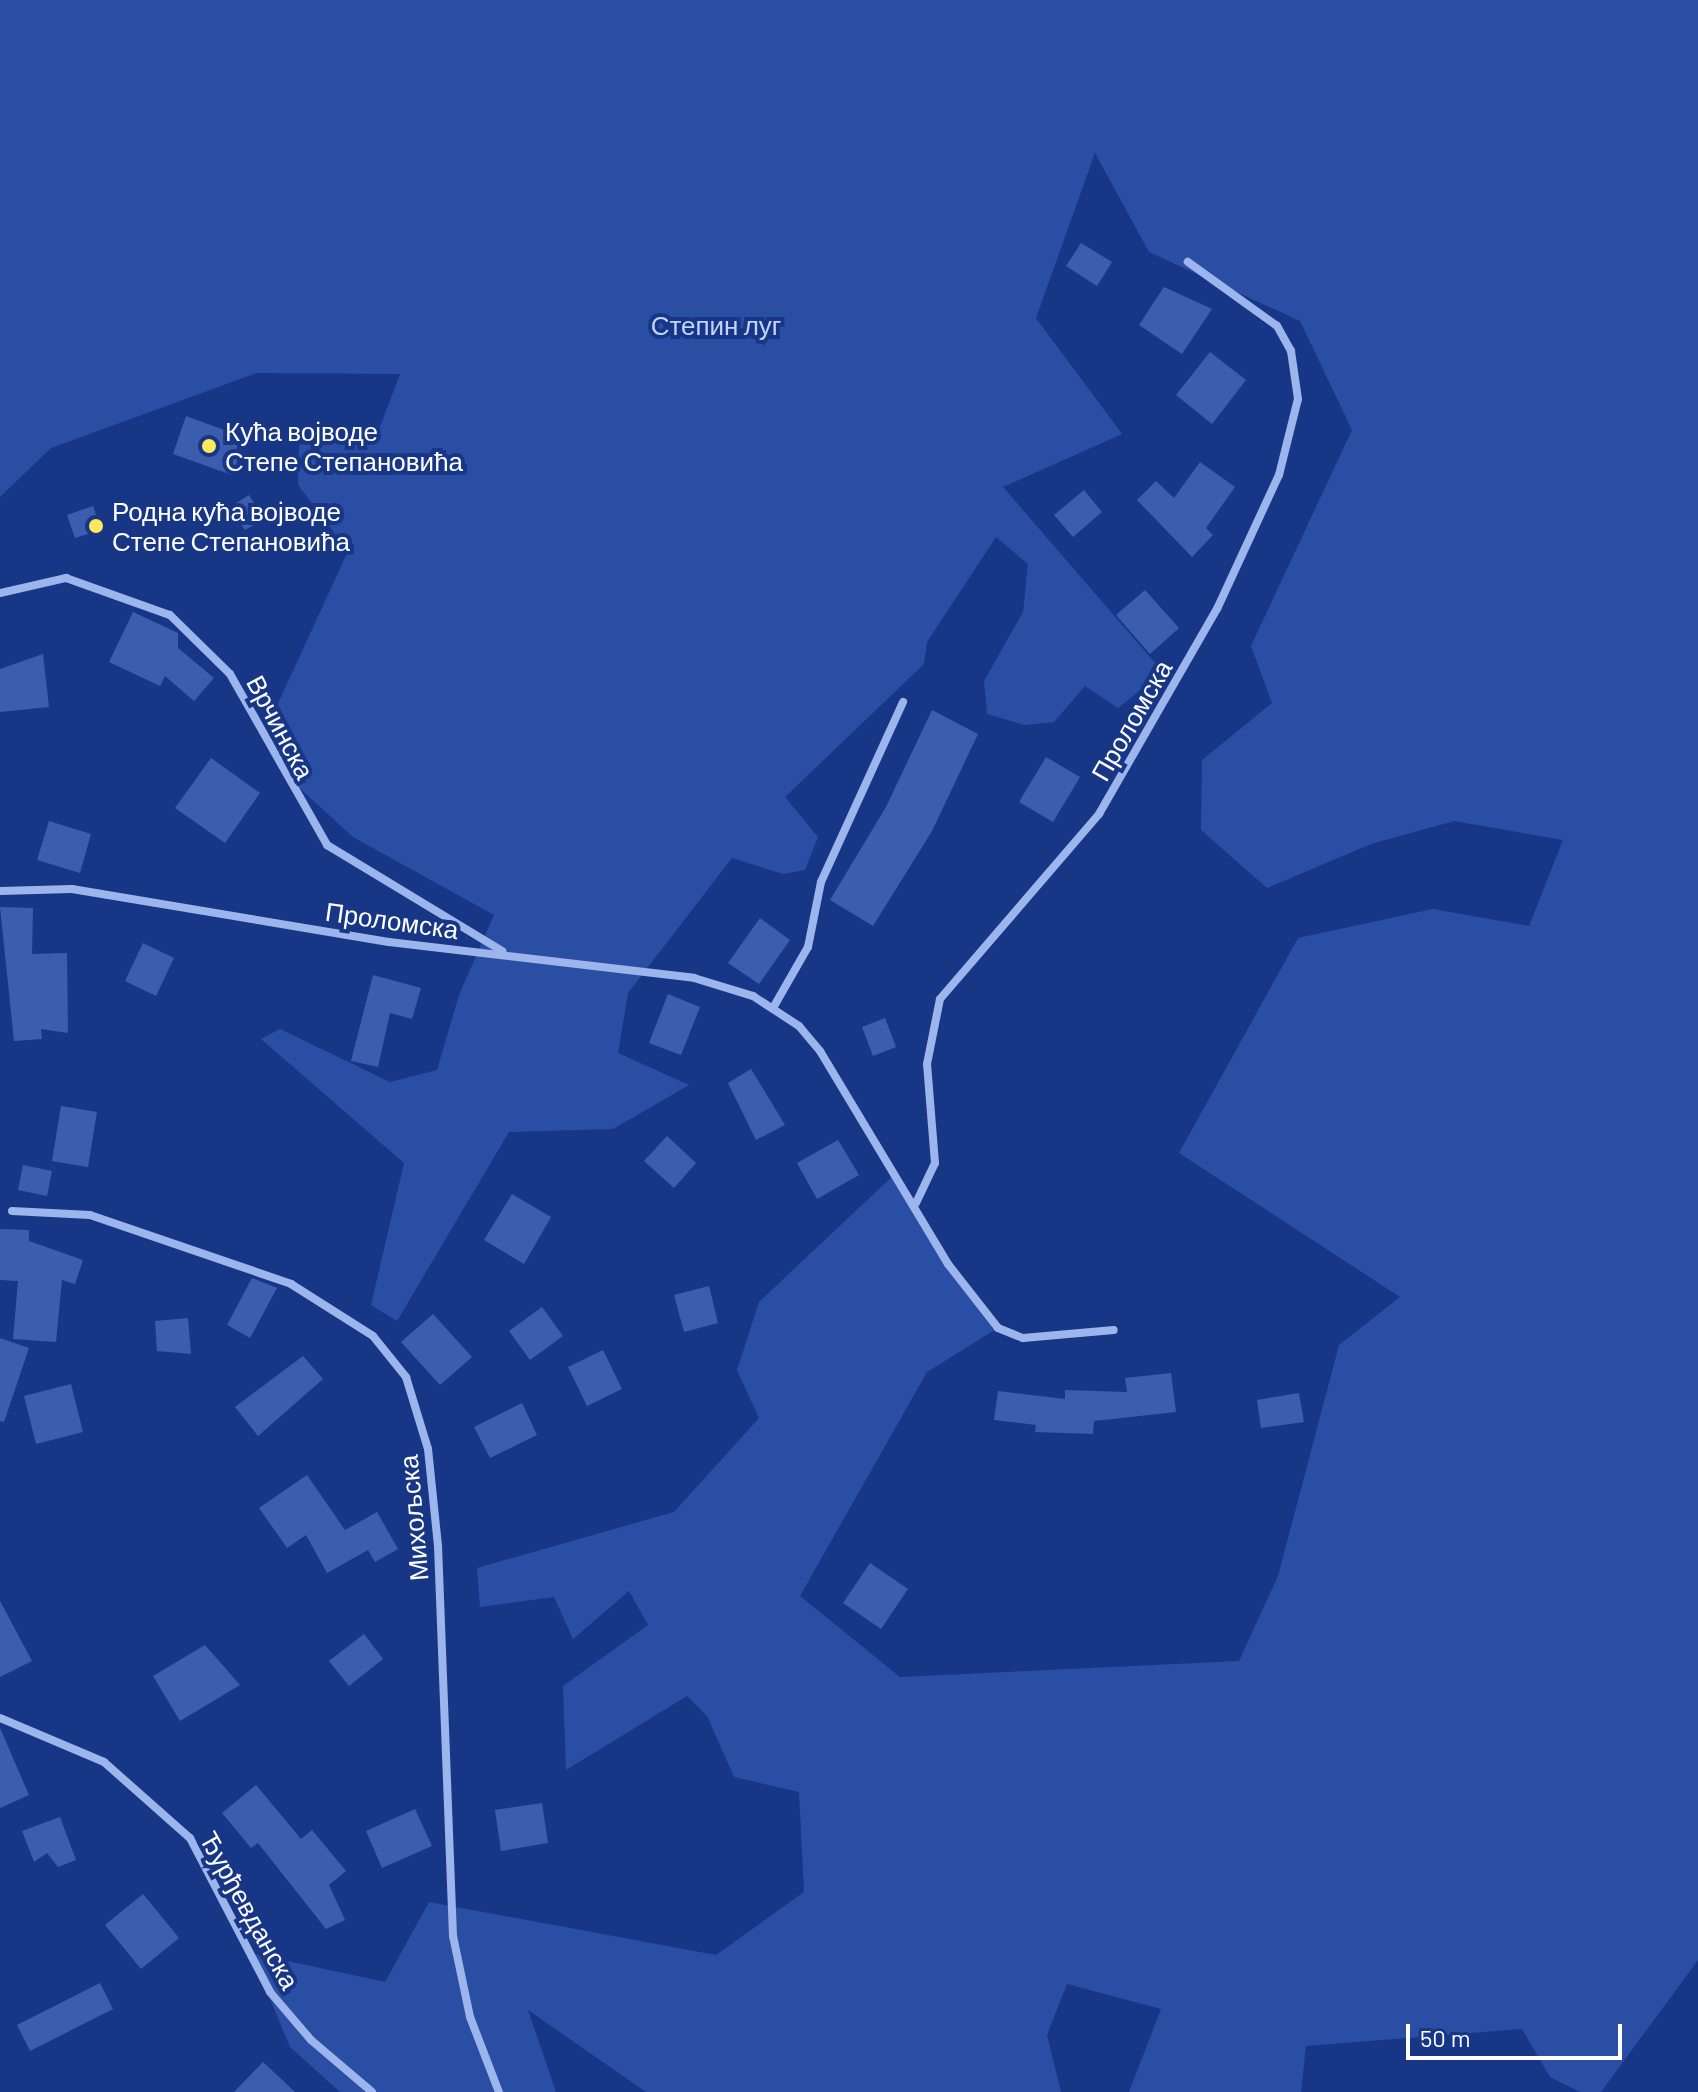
<!DOCTYPE html>
<html>
<head>
<meta charset="utf-8">
<style>
	body { margin:0 }
	#map { position:relative; width:1698px; height:2092px; overflow:hidden; background:#173786; font-family:Barlow,sans-serif }
	div>[style] { position:absolute }
	.green>* { inset:0; background:#2a4ea4 }
	.building>* { inset:0; background:#3c5dad }
	.street>* { height:8px; margin:-4px; padding:0 4px; transform-origin:4px; border-radius:4px; background:#9db5ed }
	.dots>* { width:22px; height:22px; translate:-50% -50%; box-sizing:border-box; border:4px solid #173786; border-radius:50% }
	span { translate:-50% -50%; white-space:nowrap; text-align:center; line-height:1.15; -webkit-text-stroke:8px #173786; paint-order:stroke }
	.park-label { font-size:26px; color:#c3d3fa }
	.poi-label { font-size:26px; color:#fff }
	.left { translate:0 -50%; text-align:left }
	.street-label { font-size:26px; color:#fff }
	.scale { position:absolute; left:1406px; top:2024px; width:216px; height:36px; box-sizing:border-box; border:4px solid #fff; border-top:0; padding-left:10px; font-size:24px; line-height:28px; white-space:nowrap; color:#fff; -webkit-text-stroke:6px #173786; paint-order:stroke }
</style>
</head>
<body>
<div id="map">
	<div class="green">
		<i style="clip-path:polygon(0 0,1698px 0,1698px 1960px,1601px 2092px,1580px 2092px,1550px 2077px,1522px 2029px,1306px 2046px,1301px 2092px,1129px 2092px,1161px 2009px,1067px 1984px,1047px 2035px,1061px 2092px,646px 2092px,528px 2010px,556px 2092px,340px 2092px,290px 2047px,251px 1953px,385px 1982px,429px 1902px,716px 1955px,804px 1892px,799px 1792px,734px 1777px,707px 1716px,687px 1696px,566px 1770px,563px 1686px,648px 1625px,629px 1591px,573px 1639px,554px 1597px,480px 1607px,477px 1568px,674px 1512px,759px 1418px,737px 1370px,759px 1302px,897px 1172px,948px 1264px,998px 1328px,927px 1372px,800px 1596px,900px 1677px,1239px 1661px,1278px 1576px,1339px 1345px,1400px 1297px,1179px 1153px,1298px 938px,1433px 909px,1529px 926px,1563px 840px,1454px 821px,1371px 844px,1267px 888px,1201px 830px,1202px 760px,1272px 703px,1251px 646px,1352px 430px,1300px 321px,1149px 252px,1095px 153px,1036px 318px,1122px 434px,1003px 487px,1163px 672px,1118px 708px,1085px 686px,1054px 722px,1025px 725px,987px 714px,984px 681px,1023px 612px,1028px 564px,996px 537px,927px 642px,924px 664px,785px 797px,818px 837px,805px 870px,783px 874px,732px 858px,628px 993px,618px 1053px,689px 1085px,613px 1129px,509px 1132px,397px 1321px,371px 1305px,404px 1163px,261px 1039px,280px 1029px,390px 1082px,437px 1070px,459px 995px,494px 915px,353px 837px,283px 773px,264px 734px,348px 551px,298px 485px,299px 445px,378px 432px,400px 374px,257px 373px,51px 448px,0 497px)"></i>
	</div>
	<div class="building">
		<i style="clip-path:polygon(1081px 243px,1112px 262px,1097px 286px,1066px 266px)"></i>
		<i style="clip-path:polygon(1164px 287px,1212px 309px,1182px 354px,1139px 325px)"></i>
		<i style="clip-path:polygon(1210px 352px,1246px 380px,1212px 424px,1176px 395px)"></i>
		<i style="clip-path:polygon(186px 416px,246px 438px,232px 475px,173px 454px)"></i>
		<i style="clip-path:polygon(1200px 462px,1235px 487px,1206px 528px,1213px 535px,1192px 557px,1137px 500px,1156px 481px,1174px 498px)"></i>
		<i style="clip-path:polygon(1084px 490px,1102px 512px,1073px 537px,1054px 515px)"></i>
		<i style="clip-path:polygon(249px 495px,264px 519px,245px 530px,230px 507px)"></i>
		<i style="clip-path:polygon(93px 506px,101px 530px,75px 538px,67px 515px)"></i>
		<i style="clip-path:polygon(1145px 590px,1179px 628px,1150px 654px,1116px 615px)"></i>
		<i style="clip-path:polygon(133px 612px,178px 633px,178px 648px,214px 678px,194px 701px,165px 676px,160px 686px,109px 662px)"></i>
		<i style="clip-path:polygon(43px 654px,49px 707px,0 712px,0 669px)"></i>
		<i style="clip-path:polygon(932px 710px,978px 734px,932px 831px,873px 926px,830px 900px,886px 807px)"></i>
		<i style="clip-path:polygon(1046px 757px,1080px 777px,1053px 822px,1019px 802px)"></i>
		<i style="clip-path:polygon(211px 758px,260px 793px,225px 843px,175px 808px)"></i>
		<i style="clip-path:polygon(49px 821px,91px 834px,80px 873px,37px 860px)"></i>
		<i style="clip-path:polygon(0 907px,33px 908px,32px 954px,67px 953px,68px 1033px,41px 1029px,42px 1039px,14px 1041px)"></i>
		<i style="clip-path:polygon(760px 918px,790px 940px,759px 984px,728px 963px)"></i>
		<i style="clip-path:polygon(143px 943px,174px 958px,156px 996px,125px 981px)"></i>
		<i style="clip-path:polygon(373px 975px,421px 988px,412px 1019px,390px 1013px,378px 1067px,351px 1061px)"></i>
		<i style="clip-path:polygon(668px 994px,700px 1007px,681px 1055px,649px 1043px)"></i>
		<i style="clip-path:polygon(885px 1018px,896px 1047px,873px 1056px,862px 1027px)"></i>
		<i style="clip-path:polygon(751px 1069px,785px 1125px,756px 1140px,728px 1083px)"></i>
		<i style="clip-path:polygon(61px 1106px,97px 1112px,88px 1167px,52px 1161px)"></i>
		<i style="clip-path:polygon(667px 1136px,696px 1163px,674px 1188px,644px 1161px)"></i>
		<i style="clip-path:polygon(838px 1140px,859px 1175px,817px 1199px,797px 1163px)"></i>
		<i style="clip-path:polygon(23px 1165px,52px 1171px,47px 1196px,18px 1190px)"></i>
		<i style="clip-path:polygon(512px 1194px,551px 1217px,524px 1264px,484px 1240px)"></i>
		<i style="clip-path:polygon(0 1229px,29px 1230px,29px 1241px,83px 1260px,75px 1284px,62px 1280px,56px 1342px,13px 1339px,18px 1281px,0 1280px)"></i>
		<i style="clip-path:polygon(252px 1278px,277px 1288px,250px 1338px,227px 1325px)"></i>
		<i style="clip-path:polygon(709px 1286px,718px 1323px,684px 1332px,674px 1295px)"></i>
		<i style="clip-path:polygon(542px 1307px,563px 1336px,530px 1360px,509px 1331px)"></i>
		<i style="clip-path:polygon(433px 1314px,472px 1357px,440px 1385px,401px 1342px)"></i>
		<i style="clip-path:polygon(188px 1318px,191px 1354px,157px 1351px,155px 1321px)"></i>
		<i style="clip-path:polygon(0 1338px,29px 1348px,4px 1422px,0 1421px)"></i>
		<i style="clip-path:polygon(603px 1350px,622px 1389px,587px 1406px,568px 1367px)"></i>
		<i style="clip-path:polygon(303px 1356px,323px 1379px,258px 1436px,235px 1407px)"></i>
		<i style="clip-path:polygon(1171px 1373px,1176px 1412px,1094px 1421px,1093px 1434px,1035px 1432px,1036px 1425px,994px 1420px,998px 1391px,1065px 1399px,1065px 1390px,1127px 1392px,1125px 1378px)"></i>
		<i style="clip-path:polygon(71px 1384px,83px 1432px,36px 1444px,24px 1396px)"></i>
		<i style="clip-path:polygon(1299px 1393px,1304px 1422px,1261px 1428px,1257px 1400px)"></i>
		<i style="clip-path:polygon(522px 1403px,537px 1435px,490px 1458px,474px 1427px)"></i>
		<i style="clip-path:polygon(307px 1475px,345px 1530px,377px 1512px,398px 1549px,375px 1562px,368px 1550px,327px 1573px,306px 1535px,287px 1548px,259px 1508px)"></i>
		<i style="clip-path:polygon(870px 1563px,908px 1589px,881px 1629px,843px 1603px)"></i>
		<i style="clip-path:polygon(0 1601px,32px 1661px,0 1677px)"></i>
		<i style="clip-path:polygon(364px 1634px,383px 1659px,349px 1686px,329px 1661px)"></i>
		<i style="clip-path:polygon(205px 1645px,240px 1685px,180px 1721px,153px 1676px)"></i>
		<i style="clip-path:polygon(0 1728px,29px 1795px,0 1808px)"></i>
		<i style="clip-path:polygon(256px 1785px,301px 1839px,312px 1830px,346px 1871px,329px 1885px,345px 1920px,326px 1929px,258px 1843px,251px 1848px,222px 1813px)"></i>
		<i style="clip-path:polygon(542px 1803px,548px 1843px,501px 1851px,495px 1810px)"></i>
		<i style="clip-path:polygon(415px 1809px,432px 1846px,382px 1868px,366px 1831px)"></i>
		<i style="clip-path:polygon(60px 1817px,76px 1860px,58px 1867px,47px 1853px,34px 1862px,22px 1831px)"></i>
		<i style="clip-path:polygon(143px 1894px,179px 1938px,141px 1969px,105px 1925px)"></i>
		<i style="clip-path:polygon(100px 1983px,113px 2009px,30px 2051px,17px 2025px)"></i>
		<i style="clip-path:polygon(263px 2062px,295px 2092px,234px 2092px)"></i>
	</div>
	<div class="street">
		<i style="left:0;top:593px;width:68px;rotate:-12.8deg"></i>
		<i style="left:66px;top:578px;width:110px;rotate:19.6deg"></i>
		<i style="left:170px;top:615px;width:84px;rotate:44.5deg"></i>
		<i style="left:230px;top:674px;width:197px;rotate:60.4deg"></i>
		<i style="left:327px;top:845px;width:205px;rotate:31.2deg"></i>
		<i style="left:0;top:891px;width:72px;rotate:-1.6deg"></i>
		<i style="left:72px;top:889px;width:321px;rotate:9.5deg"></i>
		<i style="left:389px;top:942px;width:307px;rotate:6.7deg"></i>
		<i style="left:694px;top:978px;width:62px;rotate:17deg"></i>
		<i style="left:753px;top:996px;width:55px;rotate:33.1deg"></i>
		<i style="left:799px;top:1026px;width:33px;rotate:50deg"></i>
		<i style="left:820px;top:1051px;width:249px;rotate:59deg"></i>
		<i style="left:948px;top:1264px;width:81px;rotate:52deg"></i>
		<i style="left:998px;top:1328px;width:27px;rotate:22deg"></i>
		<i style="left:1023px;top:1338px;width:91px;rotate:-5deg"></i>
		<i style="left:773px;top:1008px;width:70px;rotate:-60.2deg"></i>
		<i style="left:808px;top:947px;width:66px;rotate:-78.7deg"></i>
		<i style="left:821px;top:882px;width:198px;rotate:-65.5deg"></i>
		<i style="left:916px;top:1203px;width:44px;rotate:-64.6deg"></i>
		<i style="left:935px;top:1163px;width:99px;rotate:-94.6deg"></i>
		<i style="left:927px;top:1064px;width:66px;rotate:-78.7deg"></i>
		<i style="left:940px;top:999px;width:244px;rotate:-49.3deg"></i>
		<i style="left:1099px;top:814px;width:237px;rotate:-60.1deg"></i>
		<i style="left:1217px;top:609px;width:148px;rotate:-65.2deg"></i>
		<i style="left:1279px;top:475px;width:78px;rotate:-76deg"></i>
		<i style="left:1298px;top:399px;width:49px;rotate:-98.3deg"></i>
		<i style="left:1291px;top:351px;width:29px;rotate:-119deg"></i>
		<i style="left:1277px;top:326px;width:110px;rotate:-144.3deg"></i>
		<i style="left:12px;top:1211px;width:78px;rotate:2.9deg"></i>
		<i style="left:90px;top:1215px;width:213px;rotate:18.9deg"></i>
		<i style="left:291px;top:1284px;width:97px;rotate:32.4deg"></i>
		<i style="left:373px;top:1336px;width:53px;rotate:51.2deg"></i>
		<i style="left:406px;top:1377px;width:75px;rotate:73deg"></i>
		<i style="left:428px;top:1449px;width:98px;rotate:84.1deg"></i>
		<i style="left:438px;top:1546px;width:390px;rotate:87.8deg"></i>
		<i style="left:453px;top:1936px;width:83px;rotate:78.1deg"></i>
		<i style="left:470px;top:2017px;width:80px;rotate:68.9deg"></i>
		<i style="left:0;top:1718px;width:113px;rotate:22.9deg"></i>
		<i style="left:104px;top:1762px;width:115px;rotate:41.5deg"></i>
		<i style="left:190px;top:1838px;width:174px;rotate:62.5deg"></i>
		<i style="left:270px;top:1992px;width:63px;rotate:49.5deg"></i>
		<i style="left:311px;top:2040px;width:80px;rotate:40.4deg"></i>
	</div>
	<div class="dots">
		<i style="left:209px;top:446px;background:#ffe859"></i>
		<i style="left:96px;top:526px;background:#ffe859"></i>
	</div>
	<div class="park-label">
		<span style="left:716px;top:325px">Степин луг</span>
	</div>
	<div class="poi-label">
		<span class="left" style="left:225px;top:446px">Кућа војводе<br>Степе Степановића</span>
		<span class="left" style="left:112px;top:526px">Родна кућа војводе<br>Степе Степановића</span>
	</div>
	<div class="street-label">
		<span style="left:1131px;top:720px;rotate:-60deg">Проломска</span>
		<span style="left:281px;top:727px;rotate:62deg">Врчинска</span>
		<span style="left:392px;top:920px;rotate:8deg">Проломска</span>
		<span style="left:413px;top:1518px;rotate:-95deg">Михољска</span>
		<span style="left:250px;top:1910px;rotate:61deg">Ђурђевданска</span>
	</div>
	<div class="scale">50 m</div>
</div>
</body>
</html>
